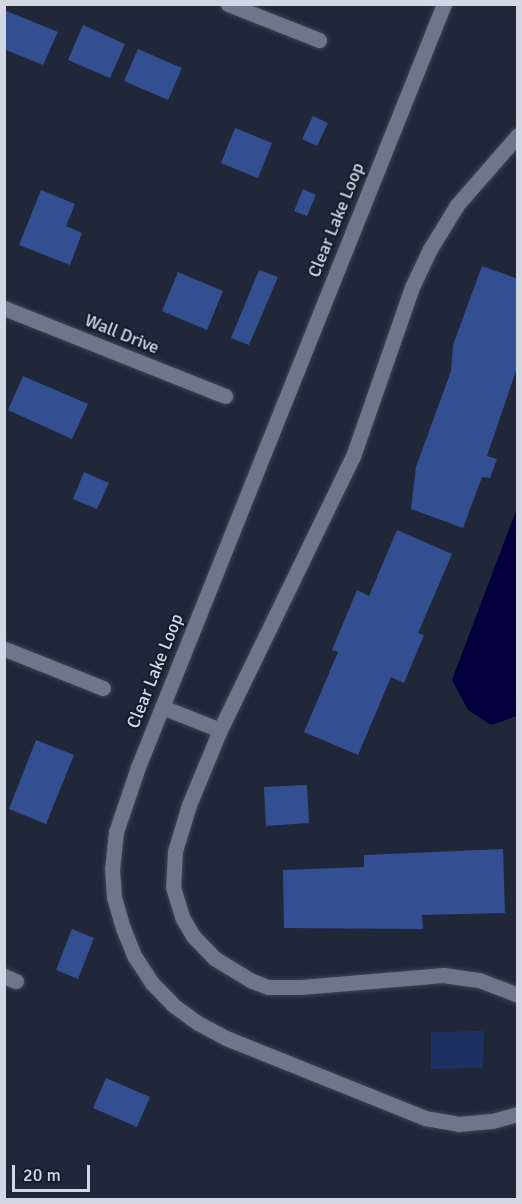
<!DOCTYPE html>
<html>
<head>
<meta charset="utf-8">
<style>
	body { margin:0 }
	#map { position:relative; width:522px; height:1204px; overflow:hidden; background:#202738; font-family:Signika,sans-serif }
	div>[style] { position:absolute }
	.green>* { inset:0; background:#1e3163 }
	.water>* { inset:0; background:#01003c }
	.building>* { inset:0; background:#344f91 }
	.roads { filter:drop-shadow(0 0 2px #3d4452) drop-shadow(0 0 2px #3d4452) }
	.lane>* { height:15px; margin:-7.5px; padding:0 7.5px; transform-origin:7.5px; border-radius:7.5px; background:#6d768a }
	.street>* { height:15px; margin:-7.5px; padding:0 7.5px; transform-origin:7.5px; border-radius:7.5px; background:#6d768a }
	span { translate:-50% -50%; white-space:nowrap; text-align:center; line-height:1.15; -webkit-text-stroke:4.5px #161d2d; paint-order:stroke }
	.street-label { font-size:18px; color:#d2d8e3 }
	.frame { position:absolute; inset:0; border:6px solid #d2d8e3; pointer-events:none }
	.scale { position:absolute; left:12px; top:1165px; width:78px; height:27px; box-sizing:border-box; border:3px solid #d2d8e3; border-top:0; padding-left:8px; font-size:18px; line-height:21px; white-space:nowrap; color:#d2d8e3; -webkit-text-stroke:4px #161d2d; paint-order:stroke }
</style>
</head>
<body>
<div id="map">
	<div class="green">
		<i style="clip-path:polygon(484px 1031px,483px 1068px,431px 1069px,431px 1032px)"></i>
	</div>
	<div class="water">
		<i style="clip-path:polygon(517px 508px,517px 716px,491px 725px,468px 710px,452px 680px)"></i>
	</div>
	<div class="building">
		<i style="clip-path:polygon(4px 10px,58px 32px,43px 65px,4px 49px)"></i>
		<i style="clip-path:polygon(83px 25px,125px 44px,110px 78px,68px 60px)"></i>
		<i style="clip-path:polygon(138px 49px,182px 68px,168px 100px,124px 81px)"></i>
		<i style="clip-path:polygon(313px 116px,328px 123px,317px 146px,302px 139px)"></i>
		<i style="clip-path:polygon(235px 128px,272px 143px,258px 178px,221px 163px)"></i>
		<i style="clip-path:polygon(303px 189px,316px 195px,307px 216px,294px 211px)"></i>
		<i style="clip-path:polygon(41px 190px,75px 204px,66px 226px,82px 233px,70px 265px,19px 245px)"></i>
		<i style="clip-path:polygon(482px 266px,518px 279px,518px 365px,487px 456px,497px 459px,490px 478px,482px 477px,463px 528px,411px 509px,416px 467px,451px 371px,453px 345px)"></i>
		<i style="clip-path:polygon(259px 270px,278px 277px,249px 345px,231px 338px)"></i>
		<i style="clip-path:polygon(178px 272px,223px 291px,207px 330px,162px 311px)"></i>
		<i style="clip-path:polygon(23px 376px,88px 404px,72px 439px,8px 410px)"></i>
		<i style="clip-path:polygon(84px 472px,109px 483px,97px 509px,73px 499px)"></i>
		<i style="clip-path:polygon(397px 530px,452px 554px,418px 633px,424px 635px,404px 683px,391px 677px,358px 755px,304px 732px,338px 652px,332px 650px,357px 590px,369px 596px)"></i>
		<i style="clip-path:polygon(36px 740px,74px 755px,46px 824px,9px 809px)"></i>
		<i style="clip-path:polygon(307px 785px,309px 823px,266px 826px,264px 787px)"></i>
		<i style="clip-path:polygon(503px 849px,505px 913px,422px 915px,423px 929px,284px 928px,283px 870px,364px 867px,364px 855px)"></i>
		<i style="clip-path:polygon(72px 929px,94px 938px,78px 979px,56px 970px)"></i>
		<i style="clip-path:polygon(106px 1078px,150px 1097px,137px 1127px,93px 1108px)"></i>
	</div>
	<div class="roads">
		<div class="lane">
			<i style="left:518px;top:135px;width:93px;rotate:131.1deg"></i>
			<i style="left:457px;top:205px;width:52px;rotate:121.5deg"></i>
			<i style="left:430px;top:249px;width:42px;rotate:115.3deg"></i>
			<i style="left:412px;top:287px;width:179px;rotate:109.2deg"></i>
			<i style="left:353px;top:456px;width:305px;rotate:115.9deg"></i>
			<i style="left:220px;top:730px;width:81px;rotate:112.5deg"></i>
			<i style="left:189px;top:805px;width:48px;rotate:106.9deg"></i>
			<i style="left:175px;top:851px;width:36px;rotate:93deg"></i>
			<i style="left:173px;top:887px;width:31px;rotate:73deg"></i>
			<i style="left:182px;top:917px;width:22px;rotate:60deg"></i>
			<i style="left:193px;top:936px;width:30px;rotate:46deg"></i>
			<i style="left:214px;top:958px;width:44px;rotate:31.2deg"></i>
			<i style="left:252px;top:981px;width:17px;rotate:21deg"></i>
			<i style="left:268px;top:987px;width:33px"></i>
			<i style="left:301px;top:987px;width:143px;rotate:-4.8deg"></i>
			<i style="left:443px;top:975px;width:36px;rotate:8deg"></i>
			<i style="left:479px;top:980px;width:42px;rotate:21deg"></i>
			<i style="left:10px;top:651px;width:100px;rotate:21.7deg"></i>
			<i style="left:162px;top:707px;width:62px;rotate:21.6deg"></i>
		</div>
		<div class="street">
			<i style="left:228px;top:4px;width:98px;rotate:21.6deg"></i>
			<i style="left:444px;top:4px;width:822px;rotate:111.85deg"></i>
			<i style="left:138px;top:767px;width:69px;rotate:108.7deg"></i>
			<i style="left:116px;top:832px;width:36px;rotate:96deg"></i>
			<i style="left:112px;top:868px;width:29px;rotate:86deg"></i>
			<i style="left:114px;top:897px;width:32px;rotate:74deg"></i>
			<i style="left:123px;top:928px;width:31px;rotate:68deg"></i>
			<i style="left:135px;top:957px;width:31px;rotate:57deg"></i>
			<i style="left:152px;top:983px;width:30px;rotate:46deg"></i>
			<i style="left:173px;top:1005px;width:31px;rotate:36deg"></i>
			<i style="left:198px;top:1023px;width:32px;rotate:28deg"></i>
			<i style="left:226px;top:1038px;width:214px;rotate:21.9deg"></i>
			<i style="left:425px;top:1118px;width:34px;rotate:10deg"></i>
			<i style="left:458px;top:1124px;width:34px;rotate:-5deg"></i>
			<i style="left:492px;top:1121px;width:27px;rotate:-15deg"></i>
			<i style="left:4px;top:308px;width:238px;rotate:21.7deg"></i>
			<i style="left:4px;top:649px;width:6px;rotate:18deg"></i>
			<i style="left:4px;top:976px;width:13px;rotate:23deg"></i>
		</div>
	</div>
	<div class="street-label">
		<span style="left:336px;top:220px;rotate:-68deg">Clear Lake Loop</span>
		<span style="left:122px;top:334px;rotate:22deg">Wall Drive</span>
		<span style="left:155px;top:671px;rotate:-68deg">Clear Lake Loop</span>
	</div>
	<div class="frame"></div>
	<div class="scale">20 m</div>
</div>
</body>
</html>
